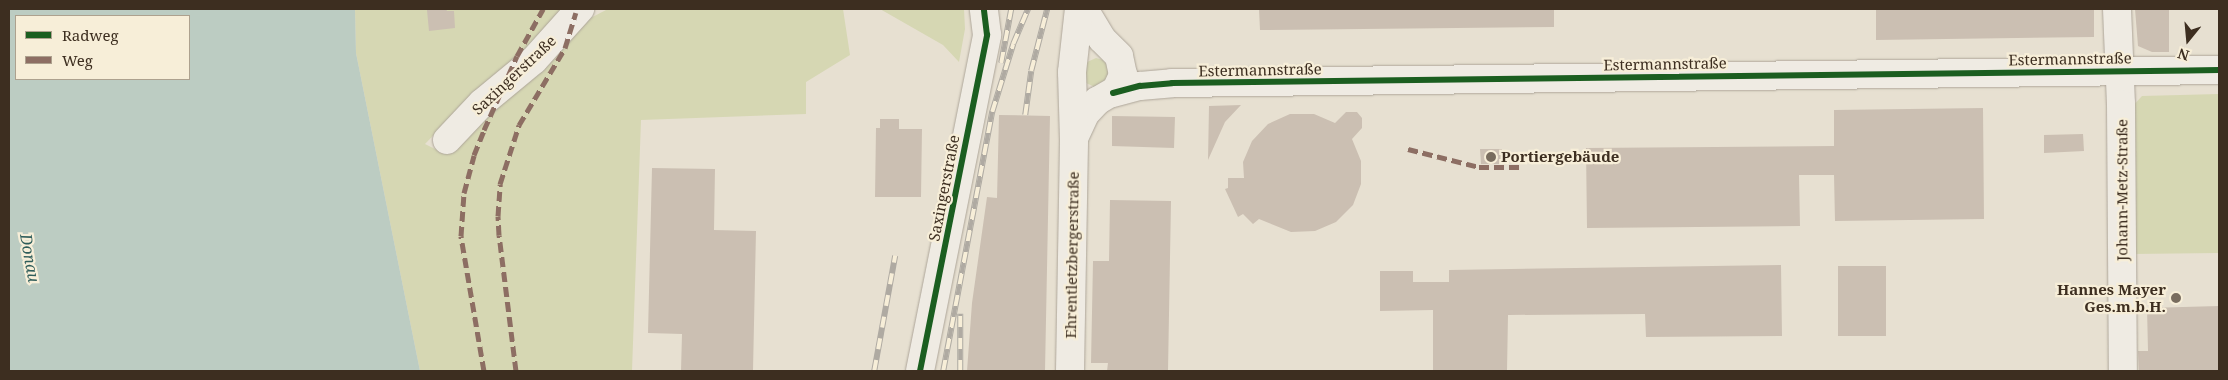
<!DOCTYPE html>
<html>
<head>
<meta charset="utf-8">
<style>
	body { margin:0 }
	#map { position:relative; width:2228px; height:380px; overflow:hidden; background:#e7e0d1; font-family:"Noto Serif",serif }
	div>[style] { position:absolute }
	.green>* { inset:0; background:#d6d7b3 }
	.water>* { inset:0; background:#bcccc2 }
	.building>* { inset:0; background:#cbbfb2 }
	.roads { filter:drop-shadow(0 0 1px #ada599) drop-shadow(0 0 1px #ada599) }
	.minor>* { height:28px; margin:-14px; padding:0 14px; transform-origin:14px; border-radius:14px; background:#efebe3 }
	.rail>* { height:5.5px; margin-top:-2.75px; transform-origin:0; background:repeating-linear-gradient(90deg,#f7eed8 0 11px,#afaaa2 0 22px); box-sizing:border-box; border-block:1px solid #afaaa2 }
	.quiet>* { height:5px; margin-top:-2.5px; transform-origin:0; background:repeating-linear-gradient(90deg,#8d6e63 0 10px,transparent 0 15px) }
	.cycleway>* { height:6px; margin:-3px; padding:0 3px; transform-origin:3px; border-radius:3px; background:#1b5e20 }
	.dots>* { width:14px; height:14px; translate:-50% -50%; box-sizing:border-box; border:2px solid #f7eed8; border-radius:50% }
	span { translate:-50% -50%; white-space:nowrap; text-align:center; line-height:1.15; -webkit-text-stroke:4.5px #f7eed8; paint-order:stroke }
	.street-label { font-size:15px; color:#3d2e20 }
	.poi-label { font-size:15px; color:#3d2e20; font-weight:700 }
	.left { translate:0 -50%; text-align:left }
	.right { translate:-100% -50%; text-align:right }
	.water-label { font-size:16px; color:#2f5d5a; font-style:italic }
	.frame { position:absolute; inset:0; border:10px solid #3d2e20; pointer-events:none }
	.legend { position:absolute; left:15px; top:15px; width:175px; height:65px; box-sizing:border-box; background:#f7eed8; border:1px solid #ada18e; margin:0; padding:6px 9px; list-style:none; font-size:15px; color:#3d2e20 }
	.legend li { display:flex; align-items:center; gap:10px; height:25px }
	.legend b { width:25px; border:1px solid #ada18e }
	.north { position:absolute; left:2163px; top:15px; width:50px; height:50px; -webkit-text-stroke:4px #f7eed8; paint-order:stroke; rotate:197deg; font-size:14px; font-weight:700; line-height:20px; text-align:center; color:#3d2e20 }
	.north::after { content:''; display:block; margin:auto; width:18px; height:22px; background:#3d2e20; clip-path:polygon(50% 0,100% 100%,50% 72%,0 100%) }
</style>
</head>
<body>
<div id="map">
	<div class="green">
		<i style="clip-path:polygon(355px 9px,569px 9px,556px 30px,451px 117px,425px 144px,445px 154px,452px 145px,577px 25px,606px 10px,843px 9px,850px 55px,806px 82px,806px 114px,641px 120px,632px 371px,420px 371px,356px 53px)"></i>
		<i style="clip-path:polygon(880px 9px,964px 9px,965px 29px,959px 62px,943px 45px)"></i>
		<i style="clip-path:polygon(1096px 58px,1103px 60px,1110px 68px,1109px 79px,1095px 87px,1086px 83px,1085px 63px)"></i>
		<i style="clip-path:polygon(2219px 94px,2219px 253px,2132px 254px,2132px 107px,2142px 96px)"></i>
	</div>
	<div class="water">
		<i style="clip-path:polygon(evenodd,9px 9px,355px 9px,356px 53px,420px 371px,9px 371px,9px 9px,16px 16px,189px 16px,189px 79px,16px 79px,16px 16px)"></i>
	</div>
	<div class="building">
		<i style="clip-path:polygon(446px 9px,447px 11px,454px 11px,455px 28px,429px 31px,427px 10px)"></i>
		<i style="clip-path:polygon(1259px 9px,1554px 9px,1554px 27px,1260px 30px)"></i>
		<i style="clip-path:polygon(1876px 9px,2094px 9px,2094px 37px,1876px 40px)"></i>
		<i style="clip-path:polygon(2135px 9px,2169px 9px,2169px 52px,2152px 52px,2138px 46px)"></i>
		<i style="clip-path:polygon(1241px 105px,1225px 122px,1208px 160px,1209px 106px)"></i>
		<i style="clip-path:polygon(1983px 108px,1984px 219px,1835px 221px,1834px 175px,1799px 175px,1800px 226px,1587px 228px,1586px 148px,1834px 146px,1834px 110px)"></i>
		<i style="clip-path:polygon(1346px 112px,1357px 112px,1362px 118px,1362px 128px,1352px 139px,1361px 161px,1361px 184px,1353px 205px,1336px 222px,1315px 231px,1291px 232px,1259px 219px,1253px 224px,1243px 214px,1238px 217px,1225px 189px,1228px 188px,1228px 178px,1244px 178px,1243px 162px,1252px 141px,1268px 124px,1290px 114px,1314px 114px,1335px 123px)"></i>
		<i style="clip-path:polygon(999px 115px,1050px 116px,1045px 371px,967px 371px,972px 303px,987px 197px,997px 198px)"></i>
		<i style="clip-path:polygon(1112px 116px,1175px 117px,1174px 148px,1112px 146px)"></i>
		<i style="clip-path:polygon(880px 119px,899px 119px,899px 129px,922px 129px,921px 197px,875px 197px,876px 128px,880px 128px)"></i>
		<i style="clip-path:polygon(2083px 134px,2084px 151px,2044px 153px,2044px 135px)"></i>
		<i style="clip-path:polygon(1480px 149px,1502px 149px,1502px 164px,1481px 164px)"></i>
		<i style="clip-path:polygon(652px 168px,715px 169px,714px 230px,756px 231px,753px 371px,681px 371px,682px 334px,648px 333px)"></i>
		<i style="clip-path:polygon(1110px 200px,1171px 201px,1168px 371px,1107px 371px,1108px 363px,1091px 363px,1093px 261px,1109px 261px)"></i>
		<i style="clip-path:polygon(1781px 265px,1782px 336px,1646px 337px,1645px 314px,1508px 315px,1507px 371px,1433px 371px,1433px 310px,1380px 311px,1380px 271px,1413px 271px,1413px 282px,1449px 282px,1449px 270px)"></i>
		<i style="clip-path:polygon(1838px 266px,1886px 266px,1886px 336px,1838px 336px)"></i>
		<i style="clip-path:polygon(2219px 306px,2219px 371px,2139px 371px,2138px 351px,2148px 351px,2147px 308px)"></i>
	</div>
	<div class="roads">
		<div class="minor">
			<i style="left:2117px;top:9px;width:95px;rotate:87.6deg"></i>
			<i style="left:2121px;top:104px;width:267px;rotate:89.6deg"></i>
			<i style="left:1113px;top:93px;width:28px;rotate:-15deg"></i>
			<i style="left:1140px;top:86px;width:32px;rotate:-5deg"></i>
			<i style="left:1172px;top:83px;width:1047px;rotate:-0.71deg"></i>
			<i style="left:1074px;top:138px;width:26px;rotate:-65deg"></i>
			<i style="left:1085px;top:114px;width:18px;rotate:-47deg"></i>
			<i style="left:1097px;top:101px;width:22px;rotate:-30deg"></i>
			<i style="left:1116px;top:90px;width:17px;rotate:-65deg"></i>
			<i style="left:1123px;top:75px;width:19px;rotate:-102deg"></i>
			<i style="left:1119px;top:56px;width:24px;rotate:-135deg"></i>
			<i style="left:1102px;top:39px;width:35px;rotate:-121deg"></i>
			<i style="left:447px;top:140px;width:51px;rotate:-46.6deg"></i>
			<i style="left:482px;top:103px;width:67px;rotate:-39.6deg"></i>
			<i style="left:534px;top:60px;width:69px;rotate:-48deg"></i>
			<i style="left:920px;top:371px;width:343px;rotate:-78.7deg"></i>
			<i style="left:987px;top:35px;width:26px;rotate:-97deg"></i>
			<i style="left:1070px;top:371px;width:231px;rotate:-89deg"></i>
			<i style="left:1074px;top:140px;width:68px;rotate:-91.7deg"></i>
			<i style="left:1072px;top:72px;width:63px;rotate:-83.7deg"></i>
		</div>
	</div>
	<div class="rail">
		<i style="left:1001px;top:63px;width:55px;rotate:-79.5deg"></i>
		<i style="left:1025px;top:115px;width:44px;rotate:-82.2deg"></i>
		<i style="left:1031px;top:71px;width:64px;rotate:-75.5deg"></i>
		<i style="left:874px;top:371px;width:117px;rotate:-79.7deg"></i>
		<i style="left:943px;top:371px;width:264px;rotate:-79.3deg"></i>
		<i style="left:992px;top:112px;width:71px;rotate:-72.8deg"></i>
		<i style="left:1013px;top:44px;width:38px;rotate:-67deg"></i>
		<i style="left:960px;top:371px;width:57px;rotate:-90deg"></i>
	</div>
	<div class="quiet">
		<i style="left:1408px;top:149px;width:73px;rotate:14.2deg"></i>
		<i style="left:1479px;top:167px;width:41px"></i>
		<i style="left:484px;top:371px;width:137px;rotate:-99.7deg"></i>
		<i style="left:461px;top:236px;width:43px;rotate:-86deg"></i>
		<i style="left:464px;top:193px;width:39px;rotate:-75deg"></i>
		<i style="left:474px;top:155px;width:27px;rotate:-68deg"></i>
		<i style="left:484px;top:130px;width:81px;rotate:-66deg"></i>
		<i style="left:517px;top:56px;width:54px;rotate:-61deg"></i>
		<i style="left:516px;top:371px;width:137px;rotate:-97.1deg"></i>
		<i style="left:499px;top:235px;width:19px;rotate:-93deg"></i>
		<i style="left:498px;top:216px;width:32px;rotate:-86deg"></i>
		<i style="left:500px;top:184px;width:62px;rotate:-72.1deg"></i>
		<i style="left:519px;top:125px;width:90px;rotate:-59.1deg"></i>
		<i style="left:565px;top:48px;width:37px;rotate:-73deg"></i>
	</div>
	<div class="cycleway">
		<i style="left:1113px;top:93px;width:28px;rotate:-15deg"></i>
		<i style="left:1140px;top:86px;width:32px;rotate:-5deg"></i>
		<i style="left:1172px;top:83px;width:1047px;rotate:-0.71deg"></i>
		<i style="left:920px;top:371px;width:343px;rotate:-78.7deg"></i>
		<i style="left:987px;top:35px;width:26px;rotate:-97deg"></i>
	</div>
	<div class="dots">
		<i style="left:1491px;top:157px;background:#786c5e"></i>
		<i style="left:2176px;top:298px;background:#786c5e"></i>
	</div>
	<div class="street-label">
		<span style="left:2070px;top:59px;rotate:-1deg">Estermannstraße</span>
		<span style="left:1665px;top:64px;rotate:-1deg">Estermannstraße</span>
		<span style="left:1260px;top:70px;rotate:-1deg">Estermannstraße</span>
		<span style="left:514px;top:75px;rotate:-43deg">Saxingerstraße</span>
		<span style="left:944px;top:188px;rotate:-79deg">Saxingerstraße</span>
		<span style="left:2122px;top:190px;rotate:-90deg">Johann-Metz-Straße</span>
		<span style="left:1072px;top:255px;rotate:-89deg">Ehrentletzbergerstraße</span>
	</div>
	<div class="poi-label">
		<span class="left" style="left:1501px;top:157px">Portiergebäude</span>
		<span class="right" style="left:2166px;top:298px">Hannes Mayer<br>Ges.m.b.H.</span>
	</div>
	<div class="water-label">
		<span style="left:30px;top:258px;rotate:80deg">Donau</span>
	</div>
	<div class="frame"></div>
	<ul class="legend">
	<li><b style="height:6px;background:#1b5e20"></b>Radweg</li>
	<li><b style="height:6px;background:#8d6e63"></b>Weg</li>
	</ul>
	<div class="north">N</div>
</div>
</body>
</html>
